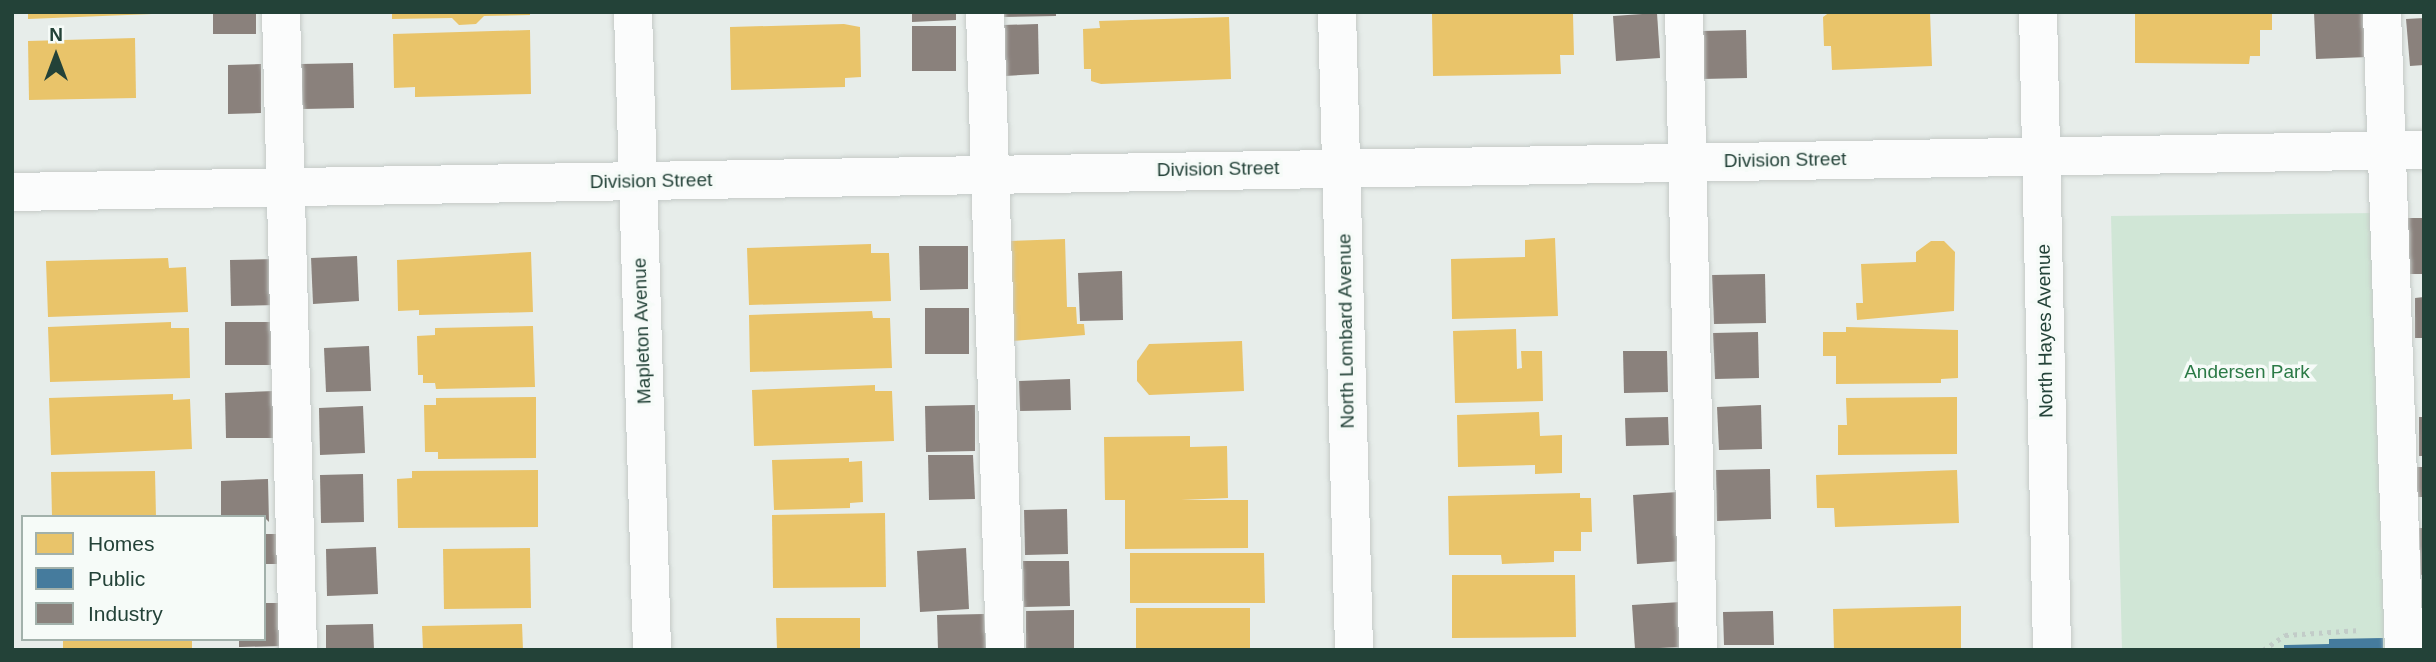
<!DOCTYPE html>
<html>
<head>
<meta charset="utf-8">
<style>
	body { margin:0 }
	#map { position:relative; width:2436px; height:662px; overflow:hidden; background:#e7edea; font-family:Arial,sans-serif }
	div>[style] { position:absolute }
	.green>* { inset:0; background:#d0e6d6 }
	.homes>* { inset:0; background:#e9c46a }
	.public>* { inset:0; background:#457b9d }
	.industry>* { inset:0; background:#8a817c }
	.path>* { height:4.5px; margin-top:-2.25px; transform-origin:0; background:repeating-linear-gradient(90deg,#c2ccc8 0 3.5px,transparent 0 8.5px) }
	.roads { filter:drop-shadow(0 0 2px #c4cac7) drop-shadow(0 0 2px #c4cac7) }
	.minor>* { height:38px; margin:-19px; padding:0 19px; transform-origin:19px; border-radius:19px; background:#fbfcfc }
	span { translate:-50% -50%; white-space:nowrap; text-align:center; line-height:1.15; -webkit-text-stroke:7px #f6fbf8; paint-order:stroke }
	.street-label { font-size:19px; color:#234238 }
	.park-label { font-size:19px; color:#2b7a46 }
	.frame { position:absolute; inset:0; border:14px solid #234238; pointer-events:none }
	.legend { position:absolute; left:21px; top:515px; width:245px; height:126px; box-sizing:border-box; background:#f6fbf8; border:2px solid #a2b1ab; margin:0; padding:9px 12px; list-style:none; font-size:21px; color:#234238 }
	.legend li { display:flex; align-items:center; gap:14px; height:35px }
	.legend b { width:35px; border:2px solid #a2b1ab }
	.north { position:absolute; left:21px; top:21px; width:70px; height:70px; -webkit-text-stroke:5px #f6fbf8; paint-order:stroke; rotate:0deg; font-size:19px; font-weight:700; line-height:28px; text-align:center; color:#234238 }
	.north::after { content:''; display:block; margin:auto; width:24px; height:32px; background:#234238; clip-path:polygon(50% 0,100% 100%,50% 72%,0 100%) }
</style>
</head>
<body>
<div id="map">
	<div class="green">
		<i style="clip-path:polygon(2376px 213px,2385px 650px,2122px 650px,2111px 216px)"></i>
	</div>
	<div class="homes">
		<i style="clip-path:polygon(28px 12px,152px 12px,152px 14px,28px 19px)"></i>
		<i style="clip-path:polygon(392px 12px,530px 12px,530px 15px,484px 16px,476px 24px,459px 25px,452px 18px,392px 19px)"></i>
		<i style="clip-path:polygon(1559px 12px,1573px 14px,1574px 55px,1560px 55px,1561px 74px,1433px 76px,1432px 14px)"></i>
		<i style="clip-path:polygon(1830px 12px,1930px 12px,1932px 66px,1832px 70px,1831px 46px,1824px 46px,1823px 17px)"></i>
		<i style="clip-path:polygon(2135px 12px,2272px 12px,2272px 30px,2260px 30px,2260px 56px,2250px 56px,2249px 64px,2135px 63px)"></i>
		<i style="clip-path:polygon(1229px 17px,1231px 79px,1101px 84px,1091px 81px,1091px 69px,1084px 69px,1083px 29px,1100px 28px,1099px 21px)"></i>
		<i style="clip-path:polygon(844px 24px,860px 27px,861px 77px,845px 78px,845px 87px,731px 90px,730px 27px)"></i>
		<i style="clip-path:polygon(530px 30px,531px 94px,415px 97px,415px 87px,394px 88px,393px 34px)"></i>
		<i style="clip-path:polygon(135px 38px,136px 98px,29px 100px,28px 41px)"></i>
		<i style="clip-path:polygon(1555px 238px,1558px 316px,1452px 319px,1451px 259px,1525px 257px,1525px 240px)"></i>
		<i style="clip-path:polygon(1065px 239px,1067px 307px,1076px 307px,1077px 324px,1084px 324px,1085px 335px,1013px 341px,1010px 241px)"></i>
		<i style="clip-path:polygon(1931px 241px,1944px 241px,1955px 252px,1954px 311px,1857px 320px,1856px 303px,1863px 303px,1861px 264px,1916px 262px,1916px 252px)"></i>
		<i style="clip-path:polygon(871px 244px,871px 253px,889px 253px,891px 301px,749px 305px,747px 248px)"></i>
		<i style="clip-path:polygon(531px 252px,533px 312px,419px 315px,419px 310px,398px 311px,397px 260px)"></i>
		<i style="clip-path:polygon(168px 258px,169px 268px,186px 267px,188px 312px,48px 317px,46px 261px)"></i>
		<i style="clip-path:polygon(872px 311px,873px 318px,890px 318px,892px 368px,750px 372px,749px 315px)"></i>
		<i style="clip-path:polygon(171px 322px,171px 328px,189px 328px,190px 378px,50px 382px,48px 327px)"></i>
		<i style="clip-path:polygon(533px 326px,535px 387px,436px 389px,435px 383px,423px 383px,423px 375px,418px 375px,417px 336px,435px 335px,435px 328px)"></i>
		<i style="clip-path:polygon(1846px 327px,1958px 330px,1958px 378px,1941px 379px,1941px 383px,1836px 384px,1836px 356px,1823px 356px,1823px 332px,1846px 332px)"></i>
		<i style="clip-path:polygon(1516px 329px,1517px 369px,1522px 368px,1521px 351px,1542px 351px,1543px 401px,1455px 403px,1453px 331px)"></i>
		<i style="clip-path:polygon(1242px 341px,1244px 391px,1149px 395px,1137px 381px,1137px 361px,1149px 344px)"></i>
		<i style="clip-path:polygon(875px 385px,875px 391px,892px 391px,894px 441px,754px 446px,752px 390px)"></i>
		<i style="clip-path:polygon(173px 394px,173px 400px,190px 399px,192px 449px,51px 455px,49px 398px)"></i>
		<i style="clip-path:polygon(536px 397px,536px 458px,438px 459px,438px 452px,425px 452px,424px 405px,436px 405px,436px 398px)"></i>
		<i style="clip-path:polygon(1957px 397px,1957px 454px,1838px 455px,1838px 425px,1847px 425px,1846px 398px)"></i>
		<i style="clip-path:polygon(1539px 412px,1540px 436px,1562px 435px,1562px 473px,1535px 474px,1535px 465px,1458px 467px,1457px 415px)"></i>
		<i style="clip-path:polygon(1190px 436px,1190px 447px,1227px 446px,1228px 498px,1181px 500px,1248px 500px,1248px 548px,1125px 549px,1125px 500px,1105px 500px,1104px 437px)"></i>
		<i style="clip-path:polygon(849px 458px,849px 462px,862px 461px,863px 502px,850px 503px,850px 508px,774px 510px,772px 460px)"></i>
		<i style="clip-path:polygon(538px 470px,538px 527px,398px 528px,397px 479px,412px 478px,412px 471px)"></i>
		<i style="clip-path:polygon(1957px 470px,1959px 523px,1835px 527px,1834px 508px,1817px 508px,1816px 475px)"></i>
		<i style="clip-path:polygon(155px 471px,156px 517px,52px 517px,51px 472px)"></i>
		<i style="clip-path:polygon(1580px 493px,1580px 498px,1591px 498px,1592px 532px,1581px 532px,1581px 551px,1554px 551px,1554px 562px,1502px 564px,1501px 555px,1449px 555px,1448px 496px)"></i>
		<i style="clip-path:polygon(885px 513px,886px 587px,773px 588px,772px 515px)"></i>
		<i style="clip-path:polygon(530px 548px,531px 608px,444px 609px,443px 549px)"></i>
		<i style="clip-path:polygon(1130px 553px,1264px 553px,1265px 603px,1130px 603px)"></i>
		<i style="clip-path:polygon(1452px 575px,1575px 575px,1576px 637px,1452px 638px)"></i>
		<i style="clip-path:polygon(1961px 606px,1961px 650px,1834px 650px,1833px 609px)"></i>
		<i style="clip-path:polygon(1136px 608px,1250px 608px,1250px 650px,1136px 650px)"></i>
		<i style="clip-path:polygon(776px 618px,860px 618px,860px 650px,777px 650px)"></i>
		<i style="clip-path:polygon(522px 624px,523px 650px,423px 650px,422px 626px)"></i>
		<i style="clip-path:polygon(63px 639px,192px 639px,192px 650px,63px 650px)"></i>
	</div>
	<div class="public">
		<i style="clip-path:polygon(2383px 638px,2383px 650px,2284px 650px,2284px 645px,2329px 644px,2329px 639px)"></i>
	</div>
	<div class="industry">
		<i style="clip-path:polygon(213px 12px,256px 12px,256px 34px,213px 34px)"></i>
		<i style="clip-path:polygon(912px 12px,956px 12px,956px 20px,912px 22px)"></i>
		<i style="clip-path:polygon(1003px 12px,1056px 12px,1056px 16px,1003px 17px)"></i>
		<i style="clip-path:polygon(2314px 12px,2365px 12px,2368px 57px,2316px 59px)"></i>
		<i style="clip-path:polygon(1657px 13px,1660px 58px,1616px 61px,1613px 16px)"></i>
		<i style="clip-path:polygon(2424px 18px,2424px 65px,2410px 66px,2406px 19px)"></i>
		<i style="clip-path:polygon(1038px 24px,1039px 74px,1005px 76px,1003px 25px)"></i>
		<i style="clip-path:polygon(912px 26px,956px 26px,956px 71px,912px 71px)"></i>
		<i style="clip-path:polygon(1746px 30px,1747px 78px,1703px 79px,1702px 31px)"></i>
		<i style="clip-path:polygon(353px 63px,354px 108px,303px 109px,301px 64px)"></i>
		<i style="clip-path:polygon(261px 64px,261px 113px,228px 114px,228px 65px)"></i>
		<i style="clip-path:polygon(2404px 218px,2424px 218px,2424px 274px,2404px 274px)"></i>
		<i style="clip-path:polygon(919px 246px,968px 246px,968px 289px,920px 290px)"></i>
		<i style="clip-path:polygon(357px 256px,359px 301px,313px 304px,311px 258px)"></i>
		<i style="clip-path:polygon(276px 259px,277px 305px,231px 306px,230px 260px)"></i>
		<i style="clip-path:polygon(1122px 271px,1123px 320px,1080px 321px,1078px 273px)"></i>
		<i style="clip-path:polygon(1765px 274px,1766px 323px,1714px 324px,1712px 275px)"></i>
		<i style="clip-path:polygon(2424px 297px,2424px 338px,2415px 338px,2415px 298px)"></i>
		<i style="clip-path:polygon(925px 308px,969px 308px,969px 354px,925px 354px)"></i>
		<i style="clip-path:polygon(225px 322px,274px 322px,274px 365px,225px 365px)"></i>
		<i style="clip-path:polygon(1758px 332px,1759px 378px,1715px 379px,1713px 333px)"></i>
		<i style="clip-path:polygon(369px 346px,371px 391px,326px 392px,324px 348px)"></i>
		<i style="clip-path:polygon(1623px 351px,1667px 351px,1668px 392px,1624px 393px)"></i>
		<i style="clip-path:polygon(1070px 379px,1071px 410px,1020px 411px,1019px 381px)"></i>
		<i style="clip-path:polygon(274px 391px,275px 438px,226px 438px,225px 393px)"></i>
		<i style="clip-path:polygon(975px 405px,975px 451px,926px 452px,925px 406px)"></i>
		<i style="clip-path:polygon(1761px 405px,1762px 449px,1719px 450px,1717px 407px)"></i>
		<i style="clip-path:polygon(363px 406px,365px 453px,320px 455px,319px 408px)"></i>
		<i style="clip-path:polygon(1668px 417px,1669px 445px,1626px 446px,1625px 418px)"></i>
		<i style="clip-path:polygon(2419px 417px,2424px 417px,2424px 456px,2419px 456px)"></i>
		<i style="clip-path:polygon(928px 455px,973px 455px,975px 499px,929px 500px)"></i>
		<i style="clip-path:polygon(2415px 467px,2424px 467px,2424px 497px,2416px 497px)"></i>
		<i style="clip-path:polygon(1770px 469px,1771px 519px,1717px 521px,1716px 470px)"></i>
		<i style="clip-path:polygon(363px 474px,364px 522px,321px 523px,320px 475px)"></i>
		<i style="clip-path:polygon(268px 479px,269px 522px,264px 517px,221px 517px,221px 481px)"></i>
		<i style="clip-path:polygon(1678px 492px,1682px 561px,1637px 564px,1633px 495px)"></i>
		<i style="clip-path:polygon(1067px 509px,1068px 554px,1025px 555px,1024px 510px)"></i>
		<i style="clip-path:polygon(2419px 528px,2424px 528px,2424px 574px,2421px 575px)"></i>
		<i style="clip-path:polygon(264px 534px,277px 534px,278px 564px,264px 564px)"></i>
		<i style="clip-path:polygon(376px 547px,378px 594px,327px 596px,326px 549px)"></i>
		<i style="clip-path:polygon(966px 548px,969px 609px,920px 612px,917px 551px)"></i>
		<i style="clip-path:polygon(1023px 561px,1069px 561px,1070px 606px,1024px 607px)"></i>
		<i style="clip-path:polygon(1681px 602px,1683px 647px,1635px 649px,1632px 605px)"></i>
		<i style="clip-path:polygon(264px 603px,282px 603px,283px 646px,239px 647px,239px 639px,264px 639px)"></i>
		<i style="clip-path:polygon(1074px 610px,1074px 650px,1026px 650px,1026px 611px)"></i>
		<i style="clip-path:polygon(1773px 611px,1774px 645px,1724px 645px,1723px 612px)"></i>
		<i style="clip-path:polygon(984px 614px,986px 650px,938px 650px,937px 615px)"></i>
		<i style="clip-path:polygon(373px 624px,374px 650px,326px 650px,326px 625px)"></i>
	</div>
	<div class="path">
		<i style="left:2263px;top:650px;width:27px;rotate:-34deg"></i>
		<i style="left:2285px;top:635px;width:75px;rotate:-3.8deg"></i>
	</div>
	<div class="roads">
		<div class="minor">
			<i style="left:281px;top:12px;width:638px;rotate:88.47deg"></i>
			<i style="left:633px;top:12px;width:638px;rotate:88.29deg"></i>
			<i style="left:985px;top:12px;width:638px;rotate:88.2deg"></i>
			<i style="left:1337px;top:12px;width:638px;rotate:88.47deg"></i>
			<i style="left:1684px;top:12px;width:638px;rotate:88.74deg"></i>
			<i style="left:2038px;top:12px;width:638px;rotate:88.74deg"></i>
			<i style="left:2382px;top:12px;width:638px;rotate:88.03deg"></i>
			<i style="left:12px;top:192px;width:2412px;rotate:-1deg"></i>
		</div>
	</div>
	<div class="street-label">
		<span style="left:1785px;top:160px;rotate:-1deg">Division Street</span>
		<span style="left:1218px;top:169px;rotate:-1deg">Division Street</span>
		<span style="left:651px;top:181px;rotate:-1deg">Division Street</span>
		<span style="left:642px;top:331px;rotate:-92deg">Mapleton Avenue</span>
		<span style="left:1346px;top:331px;rotate:-91deg">North Lombard Avenue</span>
		<span style="left:2045px;top:331px;rotate:-91deg">North Hayes Avenue</span>
	</div>
	<div class="park-label">
		<span style="left:2247px;top:372px">Andersen Park</span>
	</div>
	<div class="frame"></div>
	<ul class="legend">
	<li><b style="height:19px;background:#e9c46a"></b>Homes</li>
	<li><b style="height:19px;background:#457b9d"></b>Public</li>
	<li><b style="height:19px;background:#8a817c"></b>Industry</li>
	</ul>
	<div class="north">N</div>
</div>
</body>
</html>
